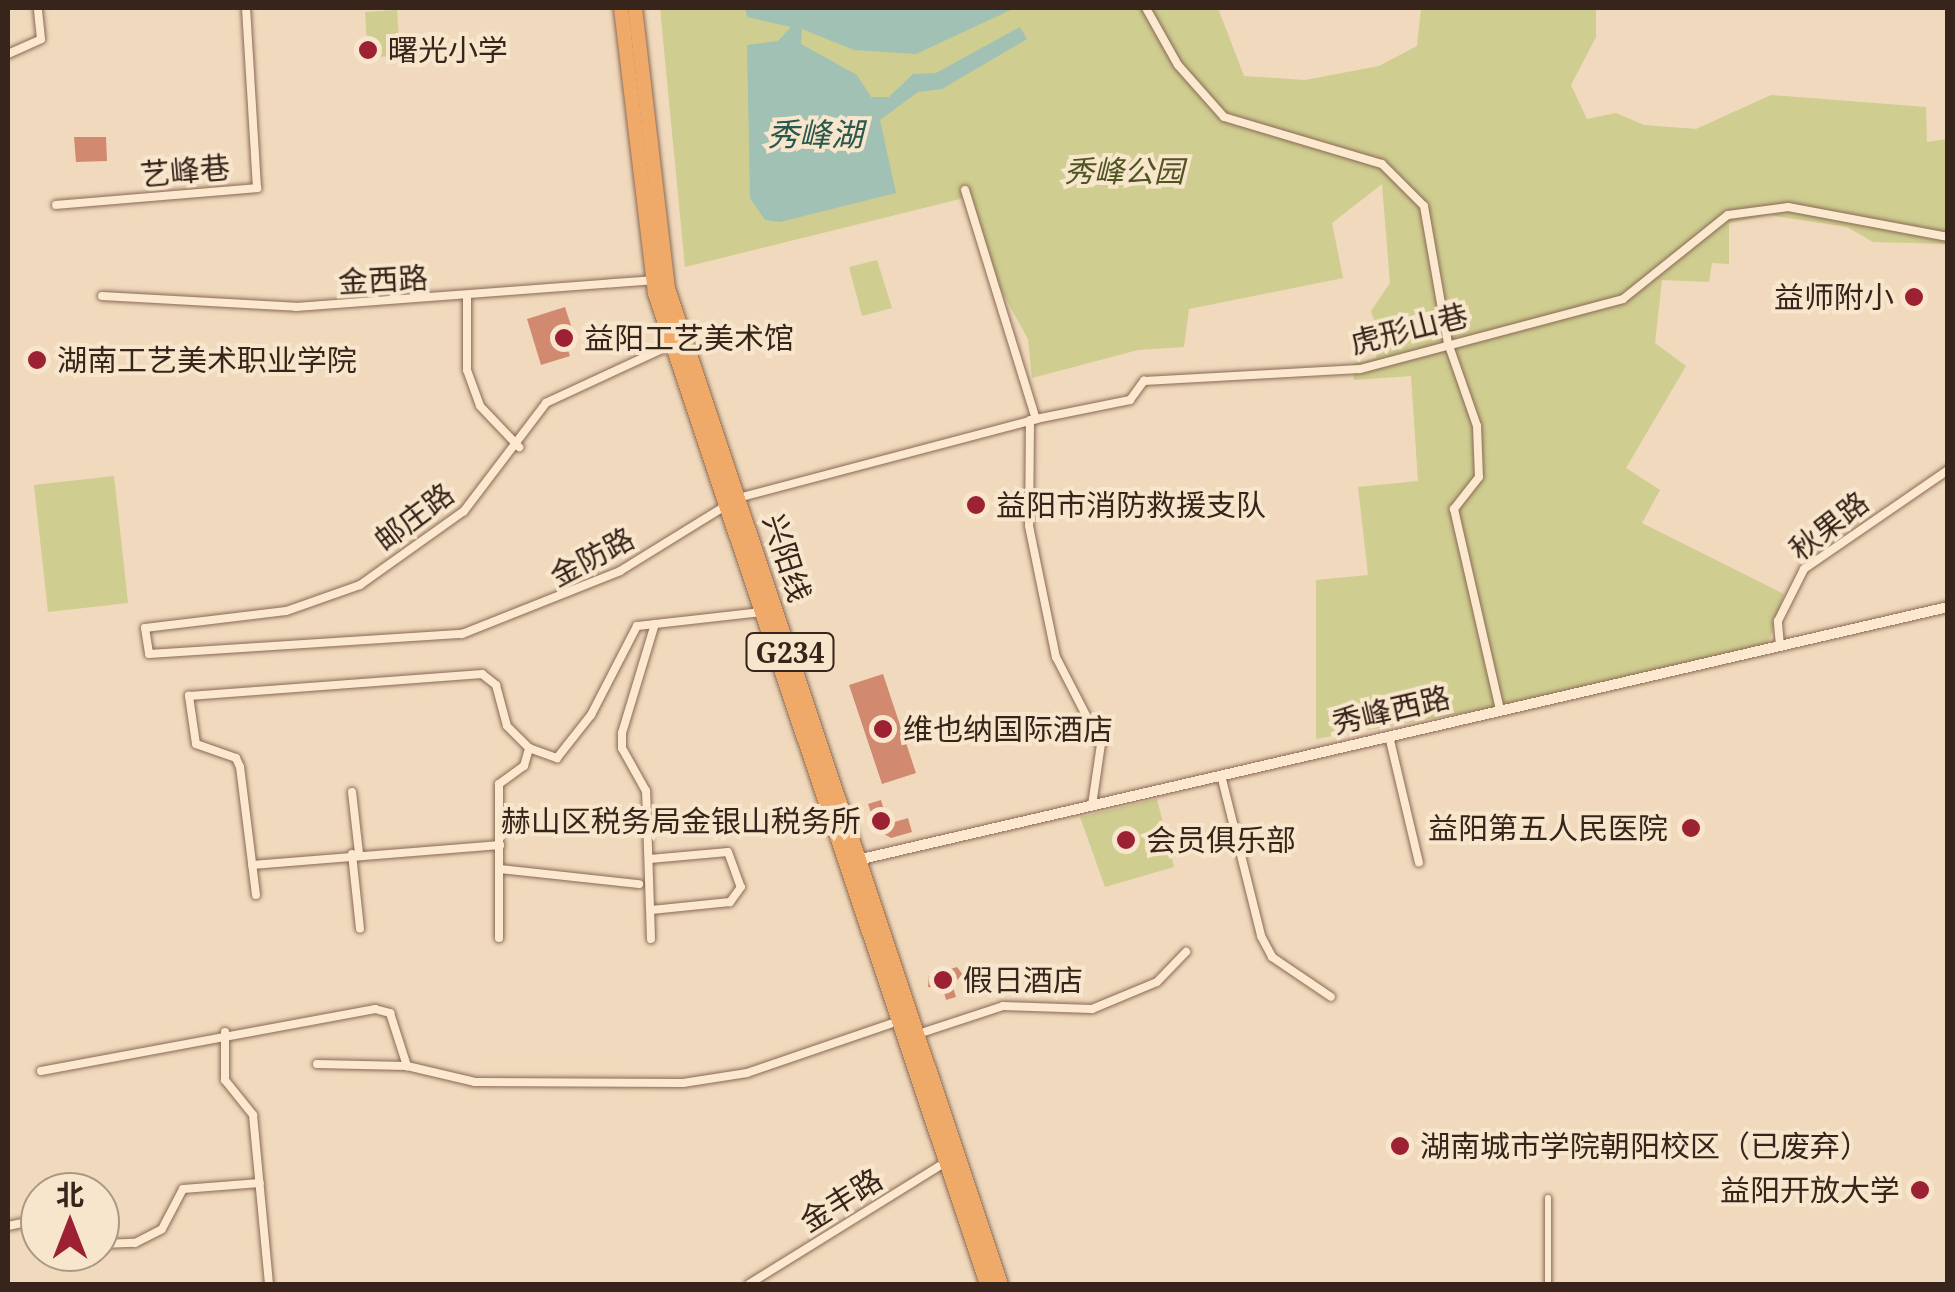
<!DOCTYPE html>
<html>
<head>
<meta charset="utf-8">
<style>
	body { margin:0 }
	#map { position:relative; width:1955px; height:1292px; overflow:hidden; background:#f0d9bc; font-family:"Noto Serif","Noto Sans SC",serif }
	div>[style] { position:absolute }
	.green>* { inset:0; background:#cfcd90 }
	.water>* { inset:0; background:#a0c1b3 }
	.building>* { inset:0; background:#d18a6f }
	.roads { filter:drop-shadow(0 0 2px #896955) drop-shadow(0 0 2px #896955) }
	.pedestrian>* { height:6px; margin:-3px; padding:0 3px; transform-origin:3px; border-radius:3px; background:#fbe8cf }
	.minor>* { height:8px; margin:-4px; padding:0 4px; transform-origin:4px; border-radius:4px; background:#fbe8cf }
	.tertiary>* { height:10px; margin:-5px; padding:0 5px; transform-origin:5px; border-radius:5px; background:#fbe8cf }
	.trunk>* { height:14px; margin:-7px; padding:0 7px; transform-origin:7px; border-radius:7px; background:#efaa6a }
	.dots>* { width:28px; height:28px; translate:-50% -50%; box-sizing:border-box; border:5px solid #f7e5cc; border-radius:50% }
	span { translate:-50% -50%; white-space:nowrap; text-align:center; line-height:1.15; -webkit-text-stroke:8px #f7e5cc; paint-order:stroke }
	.shield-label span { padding:2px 8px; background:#f7e5cc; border:2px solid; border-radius:8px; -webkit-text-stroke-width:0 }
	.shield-label { font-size:28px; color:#37241a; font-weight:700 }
	.poi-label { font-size:30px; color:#37241a }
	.left { translate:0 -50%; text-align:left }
	.right { translate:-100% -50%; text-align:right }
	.street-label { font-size:30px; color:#37241a }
	.park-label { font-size:30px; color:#4f5520; font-style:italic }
	.water-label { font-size:32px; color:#29584e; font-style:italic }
	.frame { position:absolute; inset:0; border:10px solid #37241a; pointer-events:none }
	.north { position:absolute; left:20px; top:1172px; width:100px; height:100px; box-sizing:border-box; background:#f7e5cc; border:2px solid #aa9885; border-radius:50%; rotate:0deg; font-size:28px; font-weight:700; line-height:40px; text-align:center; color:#37241a }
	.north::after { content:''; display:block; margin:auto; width:35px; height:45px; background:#9b2133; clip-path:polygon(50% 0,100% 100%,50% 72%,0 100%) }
</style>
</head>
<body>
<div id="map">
	<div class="green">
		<i style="clip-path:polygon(660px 8px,1218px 8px,1244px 76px,1305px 80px,1379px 66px,1417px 46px,1421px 8px,1596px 8px,1596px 37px,1571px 85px,1587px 119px,1616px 113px,1644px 125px,1696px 129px,1771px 95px,1926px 107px,1927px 142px,1947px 139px,1947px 244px,1873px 242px,1847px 227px,1769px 215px,1729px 223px,1729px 264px,1712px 263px,1709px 282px,1662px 280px,1655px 343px,1686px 366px,1626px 468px,1660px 490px,1642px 523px,1784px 594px,1768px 644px,1503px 706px,1316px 739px,1316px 580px,1368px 575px,1358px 487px,1418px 481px,1411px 376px,1354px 380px,1352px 364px,1376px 358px,1380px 338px,1371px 311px,1390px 283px,1382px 184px,1332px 223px,1343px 278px,1189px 309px,1184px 347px,1138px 350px,1032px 378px,1028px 339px,993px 276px,972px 196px,685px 267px)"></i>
		<i style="clip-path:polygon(397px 10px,400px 56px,368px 57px,365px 12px)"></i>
		<i style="clip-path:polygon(877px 260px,892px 308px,862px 316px,849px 267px)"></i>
		<i style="clip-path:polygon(114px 476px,128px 603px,48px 612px,34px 485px)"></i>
		<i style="clip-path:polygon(1157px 799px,1174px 867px,1105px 887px,1080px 817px)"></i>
	</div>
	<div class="water">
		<i style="clip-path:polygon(745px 8px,1015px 8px,916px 54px,854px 50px,802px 29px,801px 44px,857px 75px,871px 97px,889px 97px,913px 74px,936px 73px,1020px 27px,1027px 39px,942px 89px,918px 92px,880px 120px,896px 193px,780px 222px,765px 220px,750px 198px,747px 45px,778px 41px,791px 27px,747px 17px)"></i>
	</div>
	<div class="building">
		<i style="clip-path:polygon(74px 137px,106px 137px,107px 161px,76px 162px)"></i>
		<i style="clip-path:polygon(565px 307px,577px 344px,567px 347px,570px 356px,541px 365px,527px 319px)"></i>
		<i style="clip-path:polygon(883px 674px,916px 773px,882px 784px,849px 685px)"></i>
		<i style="clip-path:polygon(881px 800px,888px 824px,908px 818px,912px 832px,891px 838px,877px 830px,868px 804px)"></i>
		<i style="clip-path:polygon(957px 967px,963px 975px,952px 984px,956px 997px,946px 1000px,943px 988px,928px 987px,929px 976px)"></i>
	</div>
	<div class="roads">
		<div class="pedestrian">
			<i style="left:1548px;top:1198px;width:86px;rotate:90deg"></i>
		</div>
		<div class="minor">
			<i style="left:1146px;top:8px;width:65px;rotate:60.7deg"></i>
			<i style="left:1178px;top:65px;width:69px;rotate:48.5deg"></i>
			<i style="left:1224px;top:117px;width:165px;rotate:16.6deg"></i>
			<i style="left:1382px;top:164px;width:59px;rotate:45deg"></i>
			<i style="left:1424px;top:206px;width:139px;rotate:80.1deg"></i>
			<i style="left:1448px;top:343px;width:88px;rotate:70.7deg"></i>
			<i style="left:1477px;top:426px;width:51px;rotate:87.8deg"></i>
			<i style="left:1479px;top:477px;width:41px;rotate:128deg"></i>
			<i style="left:1454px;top:509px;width:206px;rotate:77.1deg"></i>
			<i style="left:8px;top:54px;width:36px;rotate:-24deg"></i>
			<i style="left:41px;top:39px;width:31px;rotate:-96deg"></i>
			<i style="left:965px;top:190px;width:240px;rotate:72.8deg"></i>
			<i style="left:1036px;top:419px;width:96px;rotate:-11.4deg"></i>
			<i style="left:1130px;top:400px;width:24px;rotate:-54deg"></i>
			<i style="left:1144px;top:381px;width:216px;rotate:-3.2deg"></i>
			<i style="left:1360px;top:369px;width:272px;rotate:-14.9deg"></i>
			<i style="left:1623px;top:299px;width:134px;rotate:-38.7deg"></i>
			<i style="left:1728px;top:215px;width:61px;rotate:-7.6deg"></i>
			<i style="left:1788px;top:207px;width:163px;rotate:10.6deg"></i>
			<i style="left:56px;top:205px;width:202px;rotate:-4.8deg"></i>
			<i style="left:257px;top:188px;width:180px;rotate:-93.5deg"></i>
			<i style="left:102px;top:296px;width:194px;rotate:3.2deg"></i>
			<i style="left:296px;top:307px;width:361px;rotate:-4.3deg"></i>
			<i style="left:467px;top:299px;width:71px;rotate:90deg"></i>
			<i style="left:467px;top:370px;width:38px;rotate:70deg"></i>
			<i style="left:480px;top:406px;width:57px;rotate:46.4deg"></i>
			<i style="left:675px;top:343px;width:142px;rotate:155.1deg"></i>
			<i style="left:546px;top:403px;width:136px;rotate:127.2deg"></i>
			<i style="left:464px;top:511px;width:128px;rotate:144.6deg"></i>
			<i style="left:360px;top:585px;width:78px;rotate:160.6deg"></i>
			<i style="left:286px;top:611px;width:142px;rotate:173.1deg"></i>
			<i style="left:145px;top:628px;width:26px;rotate:81deg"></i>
			<i style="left:149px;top:654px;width:314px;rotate:-3.7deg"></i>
			<i style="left:462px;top:634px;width:170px;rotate:-21.7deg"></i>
			<i style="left:620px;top:571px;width:139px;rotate:-31.7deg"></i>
			<i style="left:738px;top:498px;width:308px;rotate:-14.8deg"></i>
			<i style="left:1030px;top:420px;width:106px;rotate:90.5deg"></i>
			<i style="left:1029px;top:526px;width:134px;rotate:78.4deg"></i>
			<i style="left:1056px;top:657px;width:98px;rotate:62.7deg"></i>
			<i style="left:1101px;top:744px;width:62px;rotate:98.4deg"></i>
			<i style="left:1780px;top:646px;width:25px;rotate:-95deg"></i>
			<i style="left:1778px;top:621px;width:58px;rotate:-63.4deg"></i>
			<i style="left:1804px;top:569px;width:175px;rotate:-34.5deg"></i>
			<i style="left:1389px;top:736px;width:130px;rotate:76.7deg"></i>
			<i style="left:1221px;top:775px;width:166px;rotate:76deg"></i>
			<i style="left:1261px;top:936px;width:24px;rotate:62deg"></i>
			<i style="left:1272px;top:957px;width:71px;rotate:34.1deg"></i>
			<i style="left:352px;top:792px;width:61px;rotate:83.5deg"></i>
			<i style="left:352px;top:854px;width:75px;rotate:83.9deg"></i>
			<i style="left:650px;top:859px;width:78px;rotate:-5.1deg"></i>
			<i style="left:728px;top:852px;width:37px;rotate:70deg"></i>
			<i style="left:741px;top:887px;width:19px;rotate:126deg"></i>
			<i style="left:730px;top:902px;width:79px;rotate:174.2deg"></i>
			<i style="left:252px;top:865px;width:249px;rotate:-4.6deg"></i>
			<i style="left:500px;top:869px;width:140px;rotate:6.2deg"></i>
			<i style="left:256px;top:895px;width:129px;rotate:-97.1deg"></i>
			<i style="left:240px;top:767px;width:10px;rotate:-114deg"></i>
			<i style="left:236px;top:758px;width:42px;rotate:-160.7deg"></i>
			<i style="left:196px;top:744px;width:49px;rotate:-98.3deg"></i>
			<i style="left:189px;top:696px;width:294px;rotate:-4.3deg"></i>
			<i style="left:482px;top:674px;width:18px;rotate:38deg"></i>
			<i style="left:496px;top:685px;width:42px;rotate:75deg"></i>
			<i style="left:507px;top:726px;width:31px;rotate:45deg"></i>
			<i style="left:529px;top:748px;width:30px;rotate:20deg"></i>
			<i style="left:557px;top:758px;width:55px;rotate:-51.7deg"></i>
			<i style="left:591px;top:715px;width:100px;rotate:-62.7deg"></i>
			<i style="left:637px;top:626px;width:126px;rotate:-6.4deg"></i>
			<i style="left:499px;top:938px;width:154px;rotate:-90deg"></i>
			<i style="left:499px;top:784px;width:31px;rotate:-36deg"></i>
			<i style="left:524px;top:766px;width:19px;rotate:-74deg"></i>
			<i style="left:651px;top:939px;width:148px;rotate:-91.9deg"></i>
			<i style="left:646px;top:791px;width:49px;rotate:-119.2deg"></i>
			<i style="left:622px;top:748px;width:15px;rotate:-90deg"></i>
			<i style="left:622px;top:733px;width:114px;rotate:-73.2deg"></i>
			<i style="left:225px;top:1032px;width:48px;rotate:90deg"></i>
			<i style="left:225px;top:1080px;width:45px;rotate:51.3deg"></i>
			<i style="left:253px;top:1115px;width:170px;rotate:84.6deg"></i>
			<i style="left:918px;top:1034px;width:89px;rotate:-18.2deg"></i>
			<i style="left:1003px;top:1006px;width:89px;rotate:1.9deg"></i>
			<i style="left:1092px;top:1009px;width:70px;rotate:-22.6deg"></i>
			<i style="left:1157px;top:982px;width:42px;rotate:-46deg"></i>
			<i style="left:317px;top:1064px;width:90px;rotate:1.3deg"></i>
			<i style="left:41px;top:1071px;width:340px;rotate:-10.5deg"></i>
			<i style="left:375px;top:1009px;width:16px;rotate:15deg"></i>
			<i style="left:390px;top:1013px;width:56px;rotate:72.2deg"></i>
			<i style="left:407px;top:1066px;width:70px;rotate:13.2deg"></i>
			<i style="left:475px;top:1082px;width:208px;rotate:0.3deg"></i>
			<i style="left:683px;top:1083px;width:65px;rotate:-8.9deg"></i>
			<i style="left:747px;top:1073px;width:161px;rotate:-18.9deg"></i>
			<i style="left:8px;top:1226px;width:33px;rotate:-12deg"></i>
			<i style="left:100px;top:1244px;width:35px;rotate:-2deg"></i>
			<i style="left:135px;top:1243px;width:30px;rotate:-27deg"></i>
			<i style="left:162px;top:1229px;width:45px;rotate:-62.3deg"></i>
			<i style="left:183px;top:1189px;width:77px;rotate:-4.5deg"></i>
			<i style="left:749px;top:1284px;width:235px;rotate:-31.8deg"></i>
		</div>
		<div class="tertiary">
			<i style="left:853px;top:861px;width:1124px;rotate:-13.06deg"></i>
		</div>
		<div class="trunk">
			<i style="left:621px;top:8px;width:287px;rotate:83.2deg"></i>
			<i style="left:655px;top:293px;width:1045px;rotate:71.48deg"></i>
			<i style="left:635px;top:8px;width:283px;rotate:83.3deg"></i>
			<i style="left:668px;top:289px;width:1049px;rotate:71.5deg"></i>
		</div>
	</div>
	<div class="dots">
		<i style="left:368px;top:50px;background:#9b2133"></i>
		<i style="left:1914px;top:297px;background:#9b2133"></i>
		<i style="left:564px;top:338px;background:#9b2133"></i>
		<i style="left:37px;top:360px;background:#9b2133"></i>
		<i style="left:976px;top:505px;background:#9b2133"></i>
		<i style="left:883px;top:729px;background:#9b2133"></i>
		<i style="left:881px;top:821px;background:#9b2133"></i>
		<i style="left:1691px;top:828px;background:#9b2133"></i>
		<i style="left:1126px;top:840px;background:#9b2133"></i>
		<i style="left:943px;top:980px;background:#9b2133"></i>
		<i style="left:1400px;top:1146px;background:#9b2133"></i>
		<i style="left:1920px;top:1190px;background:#9b2133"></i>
	</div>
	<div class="shield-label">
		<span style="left:790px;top:652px">G234</span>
	</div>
	<div class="poi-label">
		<span class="left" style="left:388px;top:50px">曙光小学</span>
		<span class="right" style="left:1894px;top:297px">益师附小</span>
		<span class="left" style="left:584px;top:338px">益阳工艺美术馆</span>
		<span class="left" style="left:57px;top:360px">湖南工艺美术职业学院</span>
		<span class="left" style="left:996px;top:505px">益阳市消防救援支队</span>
		<span class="left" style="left:903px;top:729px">维也纳国际酒店</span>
		<span class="right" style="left:861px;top:821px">赫山区税务局金银山税务所</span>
		<span class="right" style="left:1668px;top:828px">益阳第五人民医院</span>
		<span class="left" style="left:1146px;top:840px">会员俱乐部</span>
		<span class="left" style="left:963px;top:980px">假日酒店</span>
		<span class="left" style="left:1420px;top:1146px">湖南城市学院朝阳校区（已废弃）</span>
		<span class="right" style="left:1900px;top:1190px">益阳开放大学</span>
	</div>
	<div class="street-label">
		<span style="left:185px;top:171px;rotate:-5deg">艺峰巷</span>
		<span style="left:383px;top:280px;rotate:-3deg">金西路</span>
		<span style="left:1409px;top:329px;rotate:-14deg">虎形山巷</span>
		<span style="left:414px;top:517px;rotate:-37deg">邮庄路</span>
		<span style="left:1829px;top:526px;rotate:-38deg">秋果路</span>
		<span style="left:592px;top:557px;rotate:-28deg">金防路</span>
		<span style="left:787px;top:558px;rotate:72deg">兴阳线</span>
		<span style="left:1391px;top:710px;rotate:-13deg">秀峰西路</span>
		<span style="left:841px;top:1200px;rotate:-32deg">金丰路</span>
	</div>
	<div class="park-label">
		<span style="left:1124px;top:171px">秀峰公园</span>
	</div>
	<div class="water-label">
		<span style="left:815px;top:134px">秀峰湖</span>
	</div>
	<div class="frame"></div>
	<div class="north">北</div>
</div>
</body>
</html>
